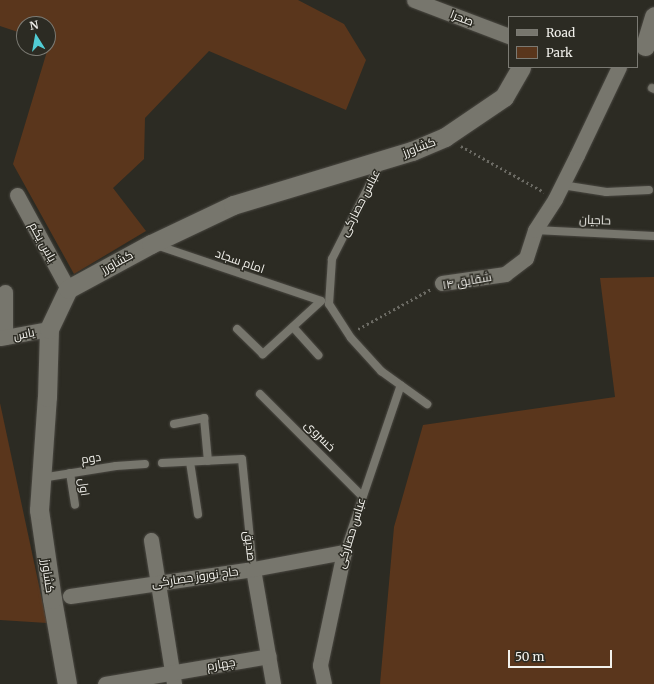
<!DOCTYPE html>
<html>
<head>
<meta charset="utf-8">
<style>
	body { margin:0 }
	#map { position:relative; width:654px; height:684px; overflow:hidden; background:#2c2b23; font-family:Merriweather,Cairo,serif }
	div>[style] { position:absolute }
	.green>* { inset:0; background:#5a361c }
	.path>* { height:2.5px; margin-top:-1.25px; transform-origin:0; background:repeating-linear-gradient(90deg,#6b6a63 0 2px,transparent 0 5px) }
	.roads { filter:drop-shadow(0 0 1px #4a4842) drop-shadow(0 0 1px #4a4842) }
	.service>* { height:8px; margin:-4px; padding:0 4px; transform-origin:4px; border-radius:4px; background:#77766d }
	.minor>* { height:15px; margin:-7.5px; padding:0 7.5px; transform-origin:7.5px; border-radius:7.5px; background:#77766d }
	.tertiary>* { height:19px; margin:-9.5px; padding:0 9.5px; transform-origin:9.5px; border-radius:9.5px; background:#77766d }
	span { translate:-50% -50%; white-space:nowrap; text-align:center; line-height:1.15; -webkit-text-stroke:3px #2c2b23; paint-order:stroke }
	.street-label { font-size:12px; color:#f2f1ec }
	.legend { position:absolute; left:508px; top:16px; width:130px; height:52px; box-sizing:border-box; background:#2c2b23; border:1px solid #7b7a73; margin:0; padding:5px 7px; list-style:none; font-size:12px; color:#f2f1ec }
	.legend li { display:flex; align-items:center; gap:8px; height:20px }
	.legend b { width:20px; border:1px solid #7b7a73 }
	.north { position:absolute; left:16px; top:16px; width:40px; height:40px; box-sizing:border-box; background:#2c2b23; border:1px solid #7b7a73; border-radius:50%; rotate:349deg; font-size:11px; font-weight:700; line-height:16px; text-align:center; color:#f2f1ec }
	.north::after { content:''; display:block; margin:auto; width:14px; height:18px; background:#51ccd4; clip-path:polygon(50% 0,100% 100%,50% 72%,0 100%) }
	.scale { position:absolute; left:508px; top:650px; width:104px; height:18px; box-sizing:border-box; border:2px solid #f2f1ec; border-top:0; padding-left:5px; font-size:12px; line-height:14px; white-space:nowrap; color:#f2f1ec; -webkit-text-stroke:3px #2c2b23; paint-order:stroke }
</style>
</head>
<body>
<div id="map">
	<div class="green">
		<i style="clip-path:polygon(0 0,298px 0,344px 24px,366px 60px,346px 110px,209px 51px,145px 118px,144px 159px,113px 188px,146px 231px,74px 274px,13px 164px,48px 48px,48px 24px,24px 24px,24px 34px,0 26px)"></i>
		<i style="clip-path:polygon(654px 277px,654px 684px,380px 684px,394px 527px,423px 425px,615px 397px,600px 278px)"></i>
		<i style="clip-path:polygon(0 403px,47px 623px,0 620px)"></i>
	</div>
	<div class="path">
		<i style="left:461px;top:146px;width:95px;rotate:29deg"></i>
		<i style="left:358px;top:329px;width:83px;rotate:-28.7deg"></i>
	</div>
	<div class="roads">
		<div class="service">
			<i style="left:652px;top:88px;width:2px;rotate:27deg"></i>
			<i style="left:381px;top:162px;width:109px;rotate:116.8deg"></i>
			<i style="left:332px;top:259px;width:45px;rotate:93.8deg"></i>
			<i style="left:329px;top:304px;width:40px;rotate:57.1deg"></i>
			<i style="left:351px;top:338px;width:45px;rotate:47.7deg"></i>
			<i style="left:381px;top:371px;width:57px;rotate:35.7deg"></i>
			<i style="left:562px;top:185px;width:45px;rotate:9deg"></i>
			<i style="left:606px;top:192px;width:43px;rotate:-2.7deg"></i>
			<i style="left:535px;top:230px;width:119px;rotate:2.9deg"></i>
			<i style="left:156px;top:245px;width:174px;rotate:18.7deg"></i>
			<i style="left:321px;top:301px;width:79px;rotate:137.6deg"></i>
			<i style="left:263px;top:354px;width:36px;rotate:-136deg"></i>
			<i style="left:293px;top:327px;width:38px;rotate:48deg"></i>
			<i style="left:260px;top:394px;width:144px;rotate:45deg"></i>
			<i style="left:174px;top:424px;width:31px;rotate:-11deg"></i>
			<i style="left:204px;top:418px;width:43px;rotate:84.7deg"></i>
			<i style="left:190px;top:462px;width:53px;rotate:81.3deg"></i>
			<i style="left:162px;top:463px;width:80px;rotate:-2.9deg"></i>
			<i style="left:242px;top:459px;width:111px;rotate:84.3deg"></i>
			<i style="left:70px;top:473px;width:32px;rotate:81deg"></i>
			<i style="left:41px;top:478px;width:76px;rotate:-9.1deg"></i>
			<i style="left:116px;top:466px;width:29px;rotate:-4deg"></i>
			<i style="left:344px;top:552px;width:176px;rotate:-71.2deg"></i>
		</div>
		<div class="minor">
			<i style="left:414px;top:0;width:102px;rotate:20.8deg"></i>
			<i style="left:17px;top:195px;width:107px;rotate:61.5deg"></i>
			<i style="left:442px;top:283px;width:64px;rotate:-8.1deg"></i>
			<i style="left:505px;top:274px;width:26px;rotate:-37deg"></i>
			<i style="left:526px;top:258px;width:29px;rotate:-72deg"></i>
			<i style="left:535px;top:230px;width:37px;rotate:-57deg"></i>
			<i style="left:555px;top:199px;width:49px;rotate:-63.4deg"></i>
			<i style="left:577px;top:155px;width:98px;rotate:-64.5deg"></i>
			<i style="left:5px;top:292px;width:45px;rotate:90deg"></i>
			<i style="left:0;top:338px;width:50px;rotate:-10.4deg"></i>
			<i style="left:151px;top:540px;width:146px;rotate:80.9deg"></i>
			<i style="left:253px;top:569px;width:117px;rotate:80.1deg"></i>
			<i style="left:70px;top:596px;width:185px;rotate:-8.4deg"></i>
			<i style="left:253px;top:569px;width:93px;rotate:-10.6deg"></i>
			<i style="left:344px;top:552px;width:116px;rotate:102deg"></i>
			<i style="left:320px;top:665px;width:19px;rotate:78deg"></i>
			<i style="left:105px;top:684px;width:166px;rotate:-9.7deg"></i>
		</div>
		<div class="tertiary">
			<i style="left:645px;top:46px;width:31px;rotate:-73deg"></i>
			<i style="left:67px;top:684px;width:86px;rotate:-100deg"></i>
			<i style="left:52px;top:599px;width:90px;rotate:-98.3deg"></i>
			<i style="left:39px;top:510px;width:113px;rotate:-86deg"></i>
			<i style="left:47px;top:397px;width:68px;rotate:-88.3deg"></i>
			<i style="left:49px;top:329px;width:44px;rotate:-64.6deg"></i>
			<i style="left:68px;top:289px;width:94px;rotate:-28.5deg"></i>
			<i style="left:151px;top:244px;width:91px;rotate:-25.4deg"></i>
			<i style="left:233px;top:205px;width:187px;rotate:-16.8deg"></i>
			<i style="left:412px;top:151px;width:36px;rotate:-23deg"></i>
			<i style="left:445px;top:137px;width:71px;rotate:-34.1deg"></i>
			<i style="left:504px;top:97px;width:34px;rotate:-60deg"></i>
		</div>
	</div>
	<div class="street-label">
		<span style="left:462px;top:18px;rotate:21deg">صحرا</span>
		<span style="left:419px;top:147px;rotate:-21deg">کشاورز</span>
		<span style="left:360px;top:203px;rotate:-63deg">عباس حصارکی</span>
		<span style="left:595px;top:220px;rotate:2deg">حاجیان</span>
		<span style="left:43px;top:242px;rotate:61deg">یاس یکم</span>
		<span style="left:240px;top:261px;rotate:19deg">امام سجاد</span>
		<span style="left:117px;top:262px;rotate:-29deg">کشاورز</span>
		<span style="left:467px;top:281px;rotate:-10deg">شقایق ۱۴</span>
		<span style="left:24px;top:334px;rotate:-11deg">یاس</span>
		<span style="left:320px;top:436px;rotate:45deg">خسروی</span>
		<span style="left:91px;top:458px;rotate:-9deg">دوم</span>
		<span style="left:84px;top:487px;rotate:82deg">اول</span>
		<span style="left:351px;top:533px;rotate:-73deg">عباس حصارکی</span>
		<span style="left:250px;top:546px;rotate:83deg">صدیق</span>
		<span style="left:48px;top:576px;rotate:82deg">کشاورز</span>
		<span style="left:195px;top:577px;rotate:-8deg">حاج نوروز حصارکی</span>
		<span style="left:221px;top:664px;rotate:-9deg">چهارم</span>
	</div>
	<ul class="legend">
	<li><b style="height:5px;background:#77766d"></b>Road</li>
	<li><b style="height:11px;background:#5a361c"></b>Park</li>
	</ul>
	<div class="north">N</div>
	<div class="scale">50 m</div>
</div>
</body>
</html>
